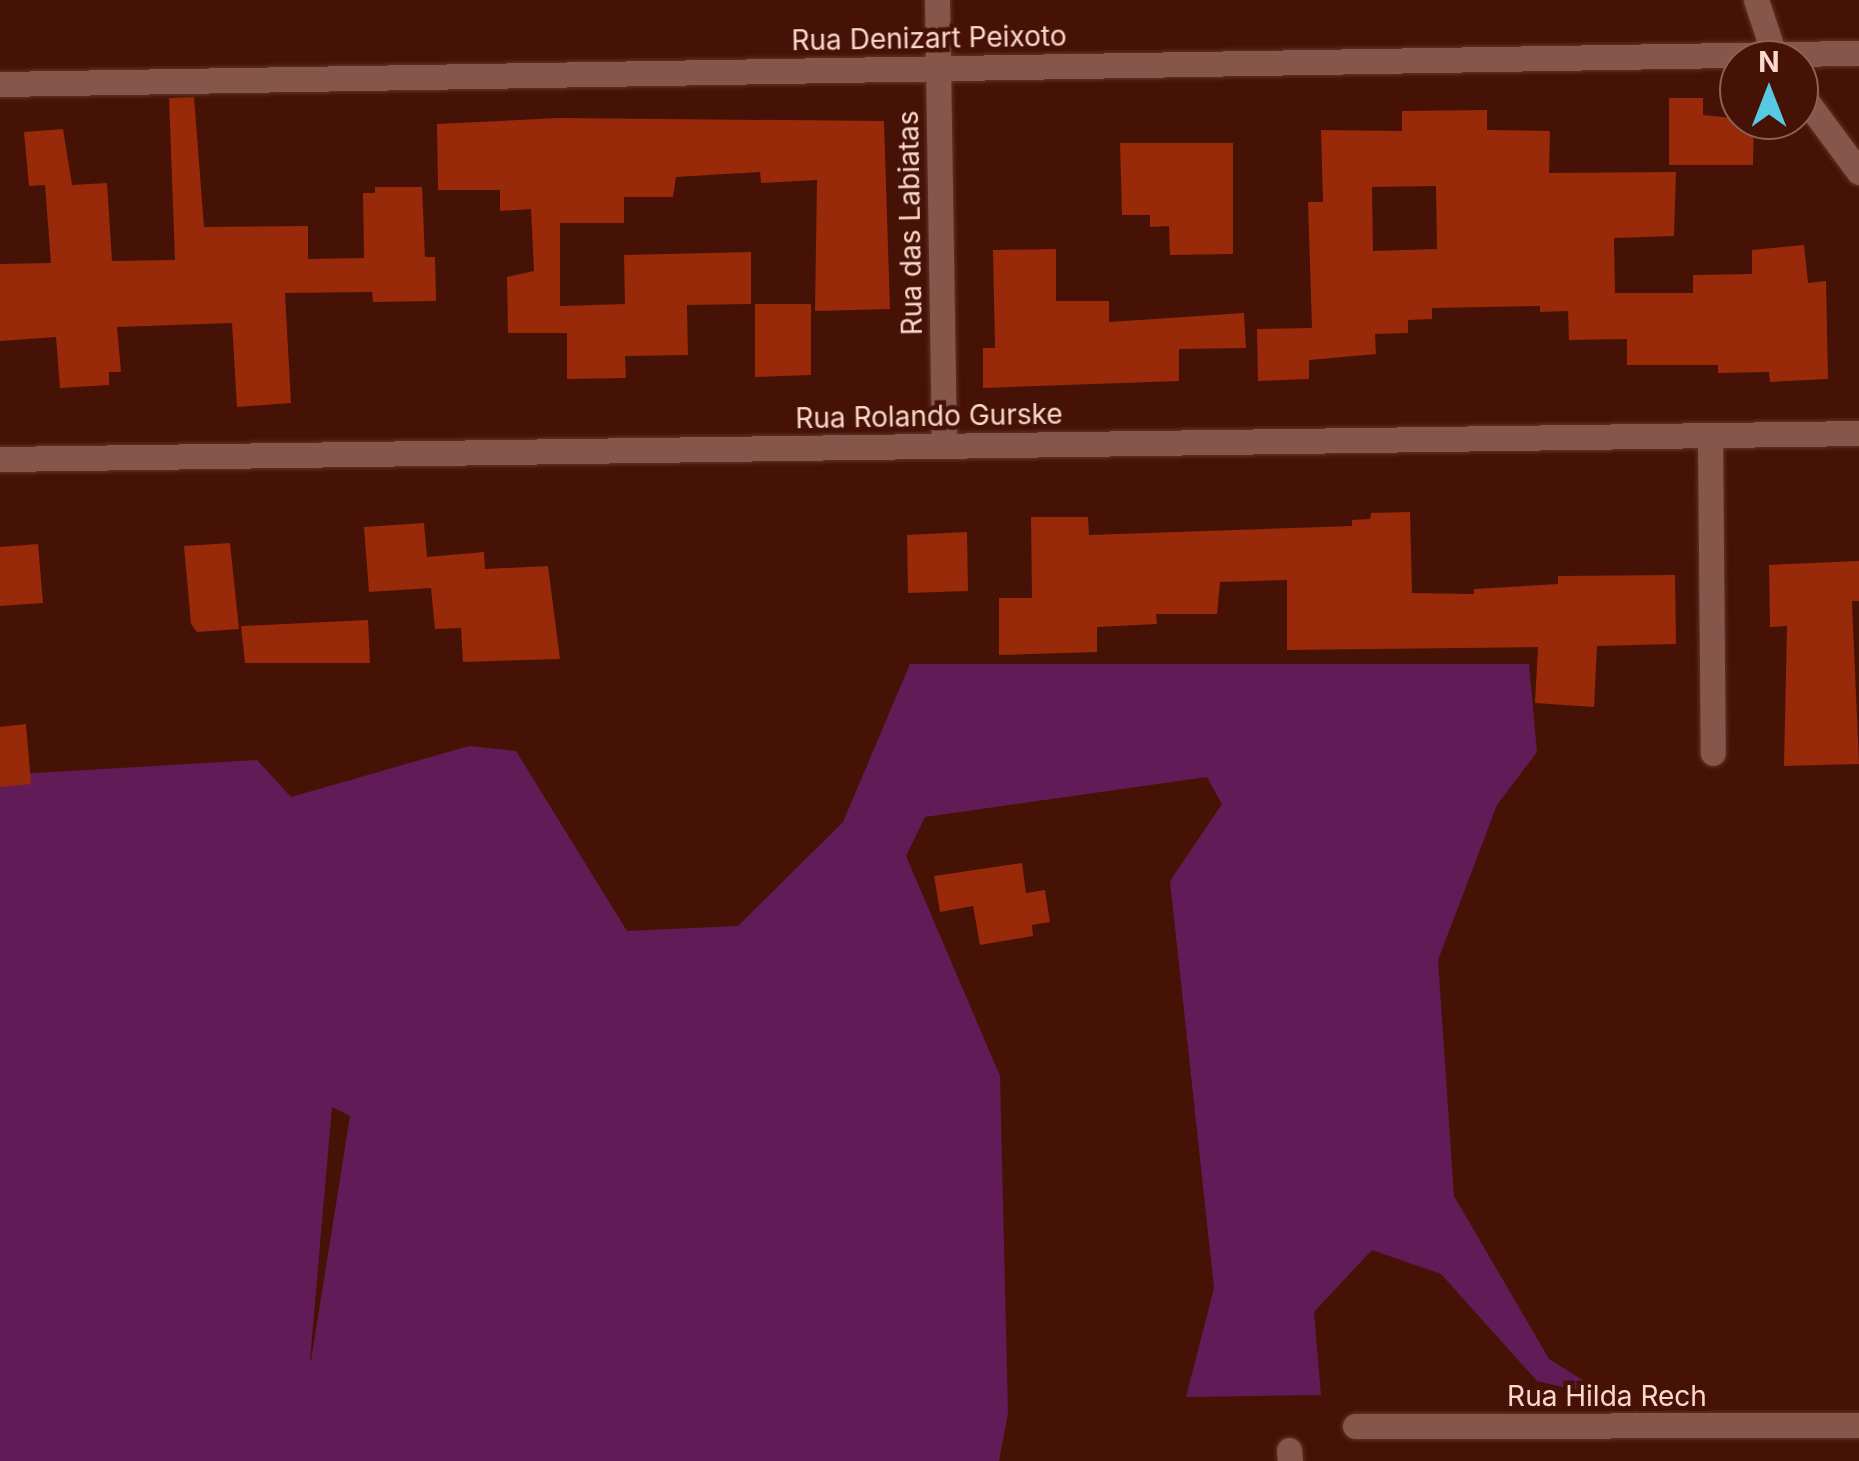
<!DOCTYPE html>
<html>
<head>
<meta charset="utf-8">
<style>
	body { margin:0 }
	#map { position:relative; width:1859px; height:1461px; overflow:hidden; background:#461206; font-family:Inter,sans-serif }
	div>[style] { position:absolute }
	.green>* { inset:0; background:#611b56 }
	.building>* { inset:0; background:#982909 }
	.roads { filter:drop-shadow(0 0 2px #633226) drop-shadow(0 0 2px #633226) }
	.minor>* { height:25px; margin:-12.5px; padding:0 12.5px; transform-origin:12.5px; border-radius:12.5px; background:#87564a }
	span { translate:-50% -50%; white-space:nowrap; text-align:center; line-height:1.15; -webkit-text-stroke:9px #461206; paint-order:stroke }
	.street-label { font-size:28px; color:#fbd8cf }
	.north { position:absolute; left:1719px; top:40px; width:100px; height:100px; box-sizing:border-box; background:#461206; border:2px solid #8e6156; border-radius:50%; rotate:0deg; font-size:28px; font-weight:700; line-height:40px; text-align:center; color:#fbd8cf }
	.north::after { content:''; display:block; margin:auto; width:35px; height:45px; background:#57c9e2; clip-path:polygon(50% 0,100% 100%,50% 72%,0 100%) }
</style>
</head>
<body>
<div id="map">
	<div class="green">
		<i style="clip-path:polygon(evenodd,910px 664px,1529px 664px,1537px 752px,1497px 805px,1438px 960px,1454px 1196px,1549px 1359px,1613px 1399px,1537px 1381px,1441px 1274px,1372px 1250px,1314px 1312px,1321px 1395px,1186px 1397px,1214px 1288px,1170px 881px,1222px 804px,1207px 777px,925px 817px,906px 856px,1000px 1076px,1008px 1413px,999px 1461px,0 1461px,0 775px,257px 760px,291px 797px,469px 746px,516px 751px,627px 931px,738px 926px,843px 822px,910px 664px,332px 1107px,350px 1116px,311px 1361px,310px 1360px,332px 1107px)"></i>
	</div>
	<div class="building">
		<i style="clip-path:polygon(194px 97px,204px 227px,308px 226px,308px 259px,364px 258px,363px 193px,375px 193px,375px 187px,422px 187px,425px 257px,435px 257px,436px 301px,373px 302px,372px 292px,285px 293px,291px 403px,237px 407px,232px 323px,117px 327px,121px 372px,109px 372px,109px 385px,60px 388px,56px 337px,0 341px,0 264px,51px 263px,45px 185px,29px 186px,24px 132px,63px 129px,72px 185px,107px 183px,112px 261px,175px 260px,169px 98px)"></i>
		<i style="clip-path:polygon(1669px 98px,1703px 98px,1703px 115px,1754px 120px,1753px 165px,1669px 165px)"></i>
		<i style="clip-path:polygon(evenodd,1487px 110px,1487px 130px,1550px 131px,1549px 173px,1676px 172px,1674px 236px,1614px 238px,1615px 293px,1693px 293px,1693px 275px,1752px 274px,1752px 250px,1804px 245px,1808px 283px,1826px 281px,1828px 379px,1770px 382px,1769px 372px,1718px 373px,1718px 365px,1627px 365px,1627px 339px,1569px 340px,1568px 311px,1540px 312px,1540px 306px,1432px 308px,1432px 319px,1408px 320px,1408px 333px,1375px 334px,1376px 354px,1309px 360px,1309px 379px,1258px 381px,1257px 329px,1312px 328px,1308px 202px,1323px 202px,1321px 130px,1402px 131px,1402px 111px,1487px 110px,1436px 186px,1437px 249px,1373px 251px,1372px 187px,1436px 186px)"></i>
		<i style="clip-path:polygon(559px 118px,884px 121px,890px 309px,815px 311px,817px 180px,761px 183px,760px 172px,676px 177px,673px 197px,624px 197px,624px 223px,560px 223px,560px 306px,625px 304px,624px 255px,751px 252px,751px 304px,687px 305px,688px 355px,625px 356px,626px 378px,567px 379px,567px 333px,508px 333px,507px 277px,534px 271px,531px 209px,500px 211px,500px 190px,438px 190px,437px 124px)"></i>
		<i style="clip-path:polygon(1120px 143px,1233px 143px,1233px 254px,1170px 255px,1169px 226px,1150px 227px,1150px 215px,1122px 215px)"></i>
		<i style="clip-path:polygon(1056px 249px,1056px 301px,1109px 301px,1109px 322px,1244px 313px,1246px 348px,1179px 349px,1179px 381px,983px 388px,983px 348px,995px 348px,993px 250px)"></i>
		<i style="clip-path:polygon(755px 304px,811px 304px,811px 375px,755px 377px)"></i>
		<i style="clip-path:polygon(1410px 512px,1412px 593px,1474px 594px,1474px 589px,1558px 584px,1558px 576px,1675px 575px,1676px 644px,1597px 646px,1594px 707px,1535px 703px,1538px 647px,1287px 650px,1287px 580px,1220px 582px,1217px 614px,1156px 614px,1157px 624px,1097px 627px,1097px 652px,999px 655px,999px 598px,1032px 598px,1031px 517px,1088px 517px,1089px 535px,1352px 526px,1352px 520px,1370px 519px,1371px 513px)"></i>
		<i style="clip-path:polygon(424px 523px,427px 557px,484px 552px,485px 569px,548px 566px,560px 659px,463px 662px,461px 628px,435px 629px,431px 588px,369px 592px,364px 527px)"></i>
		<i style="clip-path:polygon(967px 532px,968px 591px,908px 593px,907px 535px)"></i>
		<i style="clip-path:polygon(230px 543px,239px 629px,197px 632px,191px 624px,184px 546px)"></i>
		<i style="clip-path:polygon(38px 544px,43px 603px,0 606px,0 547px)"></i>
		<i style="clip-path:polygon(1859px 561px,1859px 601px,1852px 601px,1859px 764px,1784px 766px,1787px 626px,1770px 627px,1769px 565px)"></i>
		<i style="clip-path:polygon(368px 620px,370px 663px,245px 663px,241px 626px)"></i>
		<i style="clip-path:polygon(26px 724px,31px 784px,0 787px,0 727px)"></i>
		<i style="clip-path:polygon(1022px 863px,1026px 893px,1045px 890px,1050px 922px,1032px 925px,1033px 936px,980px 945px,973px 906px,940px 912px,934px 876px)"></i>
	</div>
	<div class="roads">
		<div class="minor">
			<i style="left:937px;top:0;width:446px;rotate:89.1deg"></i>
			<i style="left:1756px;top:0;width:63px;rotate:71.6deg"></i>
			<i style="left:0;top:84px;width:1859px;rotate:-0.96deg"></i>
			<i style="left:1799px;top:91px;width:101px;rotate:53.5deg"></i>
			<i style="left:1710px;top:435px;width:318px;rotate:89.5deg"></i>
			<i style="left:0;top:459px;width:1859px;rotate:-0.8deg"></i>
			<i style="left:1355px;top:1426px;width:504px;rotate:-0.11deg"></i>
			<i style="left:1289px;top:1450px;width:11px;rotate:85deg"></i>
		</div>
	</div>
	<div class="street-label">
		<span style="left:929px;top:38px;rotate:-1deg">Rua Denizart Peixoto</span>
		<span style="left:910px;top:223px;rotate:-91deg">Rua das Labiatas</span>
		<span style="left:929px;top:416px;rotate:-1deg">Rua Rolando Gurske</span>
		<span style="left:1607px;top:1396px">Rua Hilda Rech</span>
	</div>
	<div class="north">N</div>
</div>
</body>
</html>
